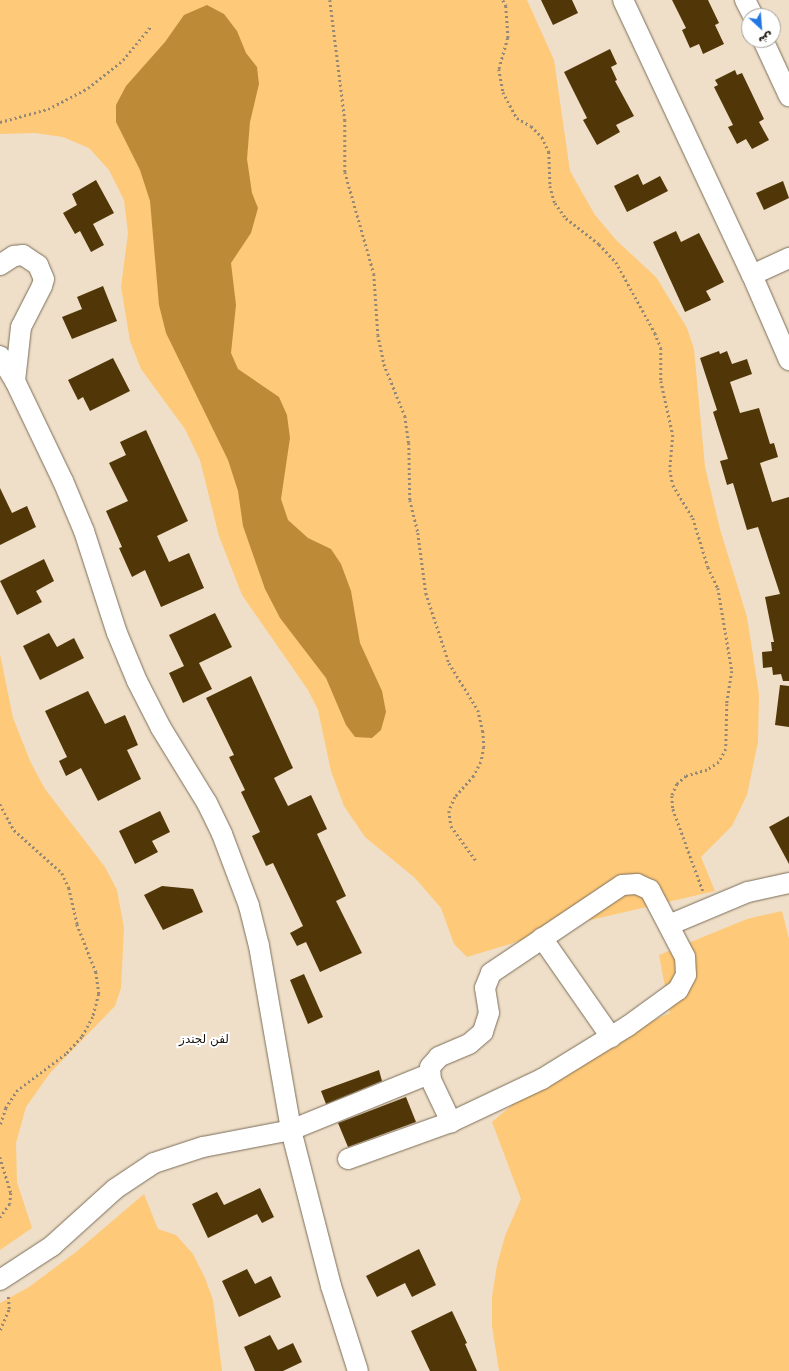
<!DOCTYPE html>
<html>
<head>
<meta charset="utf-8">
<style>
	body { margin:0 }
	#map { position:relative; width:789px; height:1371px; overflow:hidden; background:#efdfc8; font-family:"DejaVu Sans","Noto Naskh Arabic",sans-serif }
	div>[style] { position:absolute }
	.green>* { inset:0; background:#fec978 }
	.water>* { inset:0; background:#bd8b38 }
	.building>* { inset:0; background:#513708 }
	.path>* { height:2.5px; margin-top:-1.25px; transform-origin:0; background:repeating-linear-gradient(90deg,#938877 0 2px,transparent 0 5px) }
	.roads { filter:drop-shadow(0 0 1px #7b6d59) drop-shadow(0 0 1px #7b6d59) }
	.street>* { height:20px; margin:-10px; padding:0 10px; transform-origin:10px; border-radius:10px; background:#fff }
	span { translate:-50% -50%; white-space:nowrap; text-align:center; line-height:1.15; -webkit-text-stroke:4px #fff; paint-order:stroke }
	.neighbourhood-label { font-size:12px; color:#19130b }
	.north { position:absolute; left:741px; top:8px; width:40px; height:40px; box-sizing:border-box; background:#fff; border:1px solid #a3a19d; border-radius:50%; rotate:154deg; font-size:11px; font-weight:700; line-height:16px; text-align:center; color:#19130b }
	.north::after { content:''; display:block; margin:auto; width:14px; height:18px; background:#2376e1; clip-path:polygon(50% 0,100% 100%,50% 72%,0 100%) }
</style>
</head>
<body>
<div id="map">
	<div class="green">
		<i style="clip-path:polygon(0 0,527px 0,554px 60px,570px 171px,595px 215px,617px 241px,656px 277px,687px 328px,694px 349px,705px 467px,720px 529px,747px 617px,759px 694px,758px 742px,747px 795px,732px 826px,701px 857px,715px 891px,582px 922px,467px 957px,454px 944px,441px 908px,415px 878px,365px 837px,344px 806px,331px 771px,318px 710px,308px 690px,242px 595px,219px 536px,200px 460px,185px 429px,141px 369px,130px 341px,121px 287px,128px 233px,124px 200px,109px 170px,89px 148px,63px 137px,35px 133px,0 134px)"></i>
		<i style="clip-path:polygon(0 654px,13px 718px,31px 763px,45px 789px,105px 867px,117px 890px,124px 928px,121px 988px,115px 1006px,50px 1073px,26px 1107px,16px 1143px,17px 1182px,32px 1228px,0 1250px)"></i>
		<i style="clip-path:polygon(782px 911px,789px 939px,789px 1371px,499px 1371px,492px 1326px,492px 1297px,497px 1265px,505px 1236px,521px 1199px,492px 1122px,544px 1078px,605px 1041px,670px 1013px,659px 955px,747px 919px)"></i>
		<i style="clip-path:polygon(144px 1194px,158px 1229px,176px 1235px,193px 1254px,205px 1278px,213px 1300px,222px 1371px,0 1371px,0 1303px,29px 1287px,76px 1252px)"></i>
	</div>
	<div class="water">
		<i style="clip-path:polygon(207px 5px,224px 14px,237px 31px,246px 53px,257px 67px,259px 84px,250px 122px,247px 159px,252px 193px,258px 208px,251px 233px,231px 263px,236px 305px,231px 353px,238px 369px,279px 397px,287px 415px,290px 438px,281px 499px,288px 520px,308px 538px,331px 549px,341px 564px,351px 591px,360px 643px,382px 691px,386px 712px,381px 730px,372px 738px,355px 737px,346px 725px,326px 678px,280px 618px,265px 589px,243px 526px,238px 491px,228px 460px,166px 333px,159px 305px,150px 201px,140px 170px,116px 122px,116px 105px,126px 86px,165px 42px,184px 15px)"></i>
	</div>
	<div class="building">
		<i style="clip-path:polygon(541px 0,572px 0,578px 13px,553px 25px)"></i>
		<i style="clip-path:polygon(672px 0,708px 0,719px 23px,715px 25px,724px 44px,703px 54px,699px 44px,690px 48px,682px 30px,686px 28px)"></i>
		<i style="clip-path:polygon(610px 49px,617px 64px,611px 67px,617px 80px,615px 81px,634px 116px,616px 125px,620px 132px,597px 145px,583px 120px,587px 118px,564px 72px)"></i>
		<i style="clip-path:polygon(735px 70px,737px 75px,742px 73px,764px 119px,759px 122px,769px 140px,752px 149px,746px 139px,737px 144px,728px 127px,733px 125px,714px 87px,718px 85px,715px 80px)"></i>
		<i style="clip-path:polygon(638px 174px,643px 185px,660px 176px,668px 191px,627px 212px,614px 186px)"></i>
		<i style="clip-path:polygon(96px 180px,114px 213px,93px 224px,104px 245px,91px 252px,80px 231px,75px 234px,63px 213px,77px 205px,72px 194px)"></i>
		<i style="clip-path:polygon(783px 181px,789px 198px,764px 210px,756px 193px)"></i>
		<i style="clip-path:polygon(676px 231px,681px 242px,699px 233px,724px 282px,706px 291px,711px 300px,685px 312px,653px 242px)"></i>
		<i style="clip-path:polygon(103px 286px,117px 321px,72px 339px,62px 317px,82px 309px,77px 297px)"></i>
		<i style="clip-path:polygon(719px 351px,720px 354px,727px 351px,732px 364px,747px 359px,752px 374px,730px 382px,740px 413px,759px 408px,770px 444px,774px 443px,778px 457px,760px 463px,772px 502px,789px 497px,789px 681px,783px 681px,781px 674px,773px 675px,772px 667px,763px 668px,762px 652px,772px 651px,771px 642px,774px 642px,765px 597px,780px 594px,758px 527px,747px 530px,733px 483px,727px 485px,720px 461px,728px 459px,713px 412px,717px 410px,700px 358px)"></i>
		<i style="clip-path:polygon(113px 358px,130px 391px,90px 411px,83px 397px,78px 400px,68px 380px)"></i>
		<i style="clip-path:polygon(146px 430px,188px 521px,157px 536px,169px 562px,189px 553px,204px 588px,161px 607px,145px 570px,132px 577px,119px 548px,122px 547px,106px 511px,128px 501px,109px 463px,126px 455px,120px 442px)"></i>
		<i style="clip-path:polygon(0 488px,12px 513px,27px 506px,36px 527px,0 545px)"></i>
		<i style="clip-path:polygon(44px 559px,54px 581px,36px 591px,42px 602px,17px 615px,0 581px)"></i>
		<i style="clip-path:polygon(215px 613px,232px 647px,199px 663px,212px 689px,183px 703px,169px 673px,184px 666px,169px 635px)"></i>
		<i style="clip-path:polygon(49px 633px,57px 647px,74px 638px,84px 658px,40px 680px,23px 646px)"></i>
		<i style="clip-path:polygon(251px 676px,293px 768px,274px 778px,288px 806px,311px 795px,327px 829px,317px 834px,346px 896px,336px 901px,362px 953px,320px 972px,306px 942px,297px 946px,290px 933px,303px 926px,273px 863px,266px 866px,252px 836px,260px 832px,241px 792px,245px 790px,229px 757px,234px 755px,206px 698px)"></i>
		<i style="clip-path:polygon(780px 685px,789px 686px,789px 727px,775px 725px)"></i>
		<i style="clip-path:polygon(88px 691px,105px 724px,125px 715px,138px 745px,127px 750px,141px 779px,98px 801px,81px 768px,66px 776px,59px 761px,67px 757px,45px 711px)"></i>
		<i style="clip-path:polygon(160px 811px,170px 832px,152px 841px,158px 852px,135px 864px,119px 831px)"></i>
		<i style="clip-path:polygon(789px 816px,789px 864px,769px 827px)"></i>
		<i style="clip-path:polygon(162px 886px,193px 889px,203px 912px,163px 930px,144px 895px)"></i>
		<i style="clip-path:polygon(304px 974px,323px 1017px,308px 1024px,290px 980px)"></i>
		<i style="clip-path:polygon(379px 1070px,382px 1081px,326px 1104px,321px 1091px)"></i>
		<i style="clip-path:polygon(406px 1097px,416px 1122px,348px 1147px,338px 1123px)"></i>
		<i style="clip-path:polygon(260px 1188px,274px 1217px,262px 1223px,257px 1214px,208px 1238px,192px 1204px,217px 1192px,224px 1205px)"></i>
		<i style="clip-path:polygon(419px 1249px,436px 1285px,412px 1297px,405px 1283px,377px 1297px,366px 1276px)"></i>
		<i style="clip-path:polygon(247px 1269px,255px 1284px,271px 1276px,281px 1297px,239px 1317px,222px 1281px)"></i>
		<i style="clip-path:polygon(452px 1311px,467px 1343px,465px 1344px,477px 1371px,430px 1371px,411px 1331px)"></i>
		<i style="clip-path:polygon(270px 1335px,278px 1350px,293px 1343px,302px 1362px,283px 1371px,255px 1371px,244px 1347px)"></i>
	</div>
	<div class="path">
		<i style="left:330px;top:0;width:121px;rotate:82.9deg"></i>
		<i style="left:345px;top:120px;width:52px;rotate:90deg"></i>
		<i style="left:345px;top:172px;width:106px;rotate:74.1deg"></i>
		<i style="left:374px;top:274px;width:61px;rotate:86.2deg"></i>
		<i style="left:378px;top:335px;width:30px;rotate:78deg"></i>
		<i style="left:384px;top:364px;width:56px;rotate:68deg"></i>
		<i style="left:405px;top:416px;width:27px;rotate:82deg"></i>
		<i style="left:409px;top:443px;width:57px;rotate:89deg"></i>
		<i style="left:410px;top:500px;width:34px;rotate:76deg"></i>
		<i style="left:418px;top:533px;width:61px;rotate:82.4deg"></i>
		<i style="left:426px;top:593px;width:74px;rotate:71.8deg"></i>
		<i style="left:449px;top:663px;width:55px;rotate:58.3deg"></i>
		<i style="left:478px;top:710px;width:22px;rotate:77deg"></i>
		<i style="left:483px;top:731px;width:16px;rotate:86deg"></i>
		<i style="left:484px;top:747px;width:15px;rotate:101deg"></i>
		<i style="left:481px;top:762px;width:16px;rotate:117deg"></i>
		<i style="left:474px;top:776px;width:28px;rotate:132deg"></i>
		<i style="left:455px;top:797px;width:15px;rotate:113deg"></i>
		<i style="left:449px;top:811px;width:15px;rotate:82deg"></i>
		<i style="left:451px;top:826px;width:44px;rotate:54.2deg"></i>
		<i style="left:503px;top:0;width:7px;rotate:63deg"></i>
		<i style="left:506px;top:6px;width:32px;rotate:86deg"></i>
		<i style="left:508px;top:38px;width:32px;rotate:106deg"></i>
		<i style="left:499px;top:69px;width:23px;rotate:80deg"></i>
		<i style="left:503px;top:92px;width:30px;rotate:62deg"></i>
		<i style="left:517px;top:118px;width:16px;rotate:30deg"></i>
		<i style="left:531px;top:126px;width:16px;rotate:45deg"></i>
		<i style="left:542px;top:137px;width:17px;rotate:65deg"></i>
		<i style="left:549px;top:152px;width:34px;rotate:88deg"></i>
		<i style="left:550px;top:186px;width:18px;rotate:74deg"></i>
		<i style="left:555px;top:203px;width:19px;rotate:54deg"></i>
		<i style="left:566px;top:218px;width:42px;rotate:38.2deg"></i>
		<i style="left:599px;top:244px;width:25px;rotate:47deg"></i>
		<i style="left:616px;top:262px;width:81px;rotate:61.2deg"></i>
		<i style="left:655px;top:333px;width:16px;rotate:68deg"></i>
		<i style="left:661px;top:348px;width:33px;rotate:90deg"></i>
		<i style="left:661px;top:381px;width:55px;rotate:77.5deg"></i>
		<i style="left:673px;top:435px;width:35px;rotate:95deg"></i>
		<i style="left:670px;top:470px;width:15px;rotate:79deg"></i>
		<i style="left:673px;top:485px;width:39px;rotate:59deg"></i>
		<i style="left:693px;top:518px;width:51px;rotate:73deg"></i>
		<i style="left:708px;top:567px;width:23px;rotate:65deg"></i>
		<i style="left:718px;top:588px;width:84px;rotate:80.4deg"></i>
		<i style="left:732px;top:671px;width:33px;rotate:99deg"></i>
		<i style="left:727px;top:704px;width:45px;rotate:91.3deg"></i>
		<i style="left:726px;top:749px;width:15px;rotate:118deg"></i>
		<i style="left:719px;top:762px;width:14px;rotate:146deg"></i>
		<i style="left:707px;top:770px;width:22px;rotate:164deg"></i>
		<i style="left:686px;top:776px;width:12px;rotate:138deg"></i>
		<i style="left:677px;top:784px;width:13px;rotate:113deg"></i>
		<i style="left:672px;top:796px;width:13px;rotate:86deg"></i>
		<i style="left:673px;top:809px;width:87px;rotate:69.9deg"></i>
		<i style="left:0;top:122px;width:50px;rotate:-15.2deg"></i>
		<i style="left:48px;top:109px;width:45px;rotate:-27.7deg"></i>
		<i style="left:88px;top:88px;width:45px;rotate:-38.7deg"></i>
		<i style="left:123px;top:60px;width:45px;rotate:-50.4deg"></i>
		<i style="left:0;top:804px;width:30px;rotate:62deg"></i>
		<i style="left:14px;top:830px;width:64px;rotate:41.9deg"></i>
		<i style="left:62px;top:873px;width:17px;rotate:65deg"></i>
		<i style="left:69px;top:888px;width:37px;rotate:77deg"></i>
		<i style="left:77px;top:924px;width:52px;rotate:68.4deg"></i>
		<i style="left:96px;top:972px;width:22px;rotate:82deg"></i>
		<i style="left:99px;top:994px;width:24px;rotate:105deg"></i>
		<i style="left:93px;top:1017px;width:23px;rotate:119deg"></i>
		<i style="left:82px;top:1037px;width:23px;rotate:133deg"></i>
		<i style="left:66px;top:1054px;width:60px;rotate:143.1deg"></i>
		<i style="left:18px;top:1090px;width:22px;rotate:124deg"></i>
		<i style="left:6px;top:1108px;width:19px;rotate:108deg"></i>
		<i style="left:0;top:1157px;width:38px;rotate:73deg"></i>
		<i style="left:11px;top:1193px;width:11px;rotate:95deg"></i>
		<i style="left:10px;top:1204px;width:17px;rotate:126deg"></i>
		<i style="left:0;top:1330px;width:23px;rotate:-67deg"></i>
		<i style="left:9px;top:1309px;width:13px;rotate:-94deg"></i>
	</div>
	<div class="roads">
		<div class="street">
			<i style="left:623px;top:0;width:304px;rotate:64.9deg"></i>
			<i style="left:752px;top:275px;width:93px;rotate:66.5deg"></i>
			<i style="left:745px;top:0;width:18px;rotate:63deg"></i>
			<i style="left:763px;top:40px;width:62px;rotate:65.1deg"></i>
			<i style="left:0;top:265px;width:17px;rotate:-33deg"></i>
			<i style="left:14px;top:256px;width:9px;rotate:-6deg"></i>
			<i style="left:23px;top:255px;width:18px;rotate:34deg"></i>
			<i style="left:38px;top:265px;width:15px;rotate:67deg"></i>
			<i style="left:44px;top:279px;width:7px;rotate:106deg"></i>
			<i style="left:42px;top:286px;width:46px;rotate:117.1deg"></i>
			<i style="left:21px;top:327px;width:54px;rotate:96.3deg"></i>
			<i style="left:15px;top:381px;width:29px;rotate:-121deg"></i>
			<i style="left:752px;top:275px;width:41px;rotate:-24.7deg"></i>
			<i style="left:15px;top:381px;width:111px;rotate:64.4deg"></i>
			<i style="left:63px;top:481px;width:54px;rotate:67.2deg"></i>
			<i style="left:84px;top:531px;width:107px;rotate:72.1deg"></i>
			<i style="left:117px;top:633px;width:52px;rotate:67.4deg"></i>
			<i style="left:137px;top:681px;width:53px;rotate:62.9deg"></i>
			<i style="left:161px;top:728px;width:88px;rotate:58.5deg"></i>
			<i style="left:207px;top:803px;width:34px;rotate:64deg"></i>
			<i style="left:222px;top:834px;width:77px;rotate:69.4deg"></i>
			<i style="left:249px;top:906px;width:41px;rotate:76deg"></i>
			<i style="left:259px;top:946px;width:187px;rotate:80.1deg"></i>
			<i style="left:291px;top:1130px;width:161px;rotate:75.6deg"></i>
			<i style="left:331px;top:1286px;width:89px;rotate:72.4deg"></i>
			<i style="left:669px;top:925px;width:86px;rotate:-22.7deg"></i>
			<i style="left:748px;top:892px;width:42px;rotate:-12.4deg"></i>
			<i style="left:542px;top:938px;width:121px;rotate:55.1deg"></i>
			<i style="left:348px;top:1159px;width:109px;rotate:-19.8deg"></i>
			<i style="left:451px;top:1122px;width:101px;rotate:-25.3deg"></i>
			<i style="left:542px;top:1079px;width:101px;rotate:-31.6deg"></i>
			<i style="left:628px;top:1026px;width:62px;rotate:-35.8deg"></i>
			<i style="left:678px;top:990px;width:17px;rotate:-62deg"></i>
			<i style="left:686px;top:975px;width:18px;rotate:-93deg"></i>
			<i style="left:685px;top:957px;width:76px;rotate:-117.6deg"></i>
			<i style="left:650px;top:890px;width:14px;rotate:-155deg"></i>
			<i style="left:637px;top:884px;width:15px;rotate:176deg"></i>
			<i style="left:622px;top:885px;width:158px;rotate:146.1deg"></i>
			<i style="left:491px;top:973px;width:16px;rotate:112deg"></i>
			<i style="left:485px;top:988px;width:25px;rotate:81deg"></i>
			<i style="left:489px;top:1013px;width:20px;rotate:108deg"></i>
			<i style="left:483px;top:1032px;width:18px;rotate:139deg"></i>
			<i style="left:469px;top:1044px;width:33px;rotate:157deg"></i>
			<i style="left:439px;top:1057px;width:13px;rotate:132deg"></i>
			<i style="left:430px;top:1067px;width:13px;rotate:86deg"></i>
			<i style="left:431px;top:1080px;width:47px;rotate:64.5deg"></i>
			<i style="left:0;top:1280px;width:62px;rotate:-33.2deg"></i>
			<i style="left:52px;top:1246px;width:85px;rotate:-42.1deg"></i>
			<i style="left:115px;top:1189px;width:47px;rotate:-33.7deg"></i>
			<i style="left:154px;top:1163px;width:52px;rotate:-18.1deg"></i>
			<i style="left:203px;top:1147px;width:90px;rotate:-10.9deg"></i>
			<i style="left:291px;top:1130px;width:149px;rotate:-22.1deg"></i>
		</div>
	</div>
	<div class="neighbourhood-label">
		<span style="left:204px;top:1040px">لفن لجندز</span>
	</div>
	<div class="north">ش</div>
</div>
</body>
</html>
